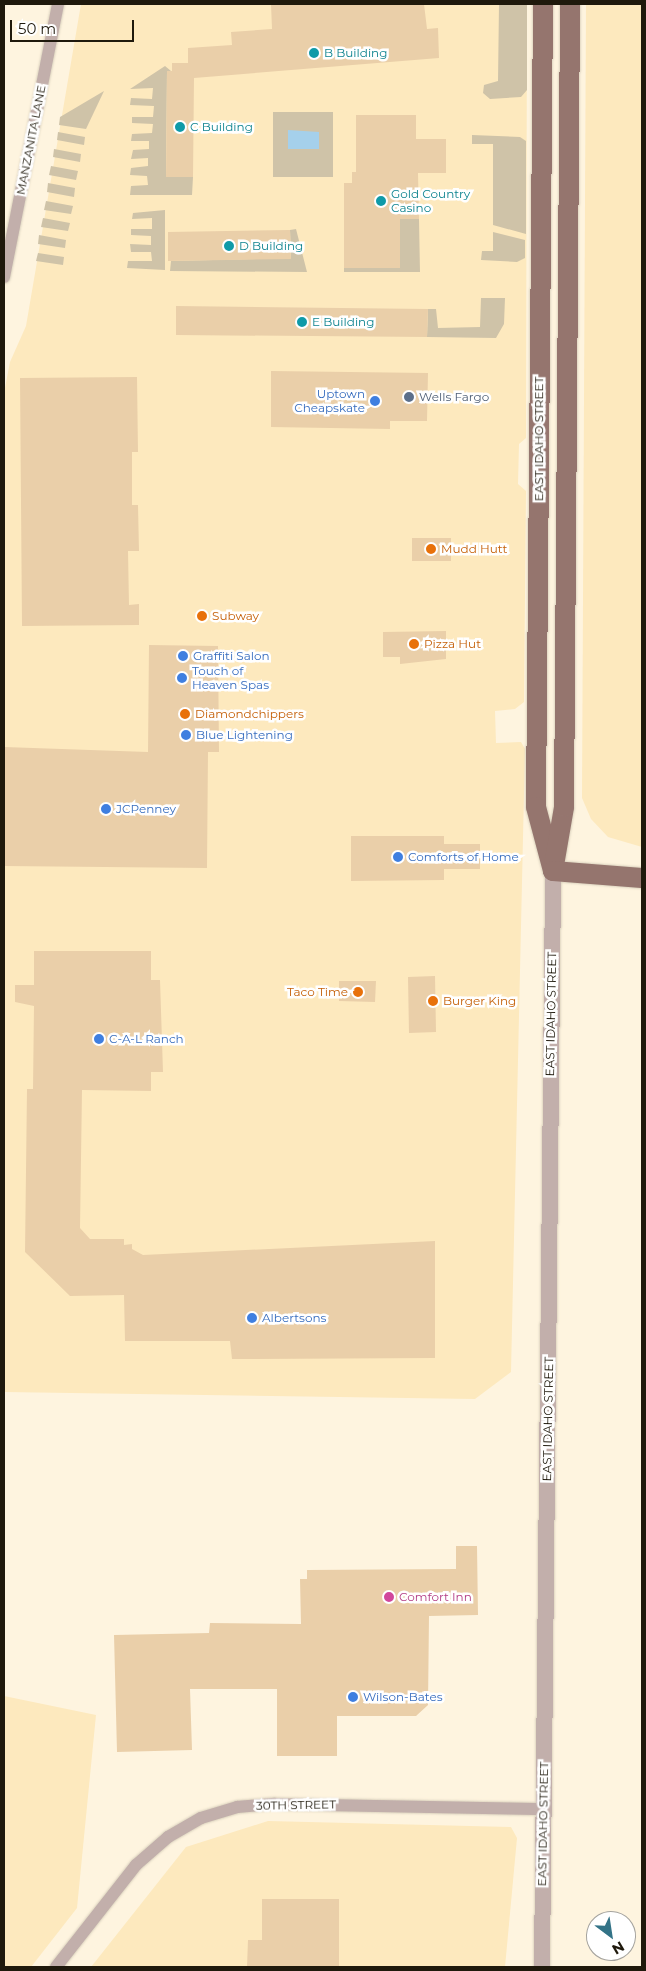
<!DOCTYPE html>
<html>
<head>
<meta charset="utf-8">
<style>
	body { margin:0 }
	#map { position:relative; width:646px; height:1971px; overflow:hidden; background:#fef4df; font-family:Montserrat,sans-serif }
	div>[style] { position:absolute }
	.built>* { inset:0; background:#fde9be }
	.green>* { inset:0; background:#cfc3a8 }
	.water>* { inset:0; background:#a5d0eb }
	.building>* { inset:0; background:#eacfa9 }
	.roads { filter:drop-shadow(0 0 1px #dad1bd) drop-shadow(0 0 1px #dad1bd) }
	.minor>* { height:12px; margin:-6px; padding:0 6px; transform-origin:6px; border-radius:6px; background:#c2afab }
	.tertiary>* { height:16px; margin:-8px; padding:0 8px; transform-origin:8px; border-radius:8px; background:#c2afab }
	.primary>* { height:20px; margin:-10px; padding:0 10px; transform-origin:10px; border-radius:10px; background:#95756e }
	.dots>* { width:14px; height:14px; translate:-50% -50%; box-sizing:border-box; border:2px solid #fff; border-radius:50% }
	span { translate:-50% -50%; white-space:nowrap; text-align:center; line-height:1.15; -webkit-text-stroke:5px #fff; paint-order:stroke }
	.culture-label { font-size:12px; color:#0d838f }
	.left { translate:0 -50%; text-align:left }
	.street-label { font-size:12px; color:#1f190c }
	.shop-label { font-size:12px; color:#366cbe }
	.right { translate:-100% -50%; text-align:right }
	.service-label { font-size:12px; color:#4e5e75 }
	.food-label { font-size:12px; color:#c56008 }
	.hotel-label { font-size:12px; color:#b23c85 }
	.frame { position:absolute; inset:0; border:5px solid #1f190c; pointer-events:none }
	.north { position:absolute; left:586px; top:1911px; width:50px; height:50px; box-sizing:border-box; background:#fff; border:1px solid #a5a39e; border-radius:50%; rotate:149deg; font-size:14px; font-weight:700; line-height:20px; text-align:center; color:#1f190c }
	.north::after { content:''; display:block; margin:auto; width:18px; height:22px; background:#337387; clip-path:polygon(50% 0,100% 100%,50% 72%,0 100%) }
	.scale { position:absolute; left:10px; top:20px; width:124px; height:22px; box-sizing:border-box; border:2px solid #1f190c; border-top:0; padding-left:6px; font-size:15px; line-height:18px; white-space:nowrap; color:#1f190c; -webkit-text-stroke:4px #fff; paint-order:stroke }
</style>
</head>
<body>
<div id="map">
	<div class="built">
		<i style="clip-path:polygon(81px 4px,527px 4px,526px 423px,526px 438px,519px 444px,518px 484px,526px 491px,524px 702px,515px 709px,495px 711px,496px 743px,521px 742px,525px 749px,511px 1372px,475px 1399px,4px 1392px,4px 393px,10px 362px,26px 326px)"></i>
		<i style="clip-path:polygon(586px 4px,642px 4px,642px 847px,608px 837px,591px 819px,582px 798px)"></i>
		<i style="clip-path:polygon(4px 1696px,96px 1715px,77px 1908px,31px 1967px,4px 1967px)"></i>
		<i style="clip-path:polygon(268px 1821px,511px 1827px,517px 1838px,505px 1967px,91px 1967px,186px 1847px)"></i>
	</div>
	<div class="green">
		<i style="clip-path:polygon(499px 4px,527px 4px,527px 90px,521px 97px,490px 99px,483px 93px,484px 85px,498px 81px)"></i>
		<i style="clip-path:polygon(165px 66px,171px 71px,167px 71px,166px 176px,193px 177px,192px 195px,130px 195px,131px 186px,148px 185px,147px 176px,130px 175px,131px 168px,148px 166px,148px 158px,131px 159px,133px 150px,149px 149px,149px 141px,131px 141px,132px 134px,152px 133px,153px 124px,132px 123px,132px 117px,153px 117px,154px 106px,130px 105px,131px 98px,152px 99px,153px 88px,130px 89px)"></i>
		<i style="clip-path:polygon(104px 91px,86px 129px,59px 125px,60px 117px)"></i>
		<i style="clip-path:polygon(273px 112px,333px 112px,333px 177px,273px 177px)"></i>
		<i style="clip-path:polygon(58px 132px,85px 137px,84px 145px,57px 140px)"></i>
		<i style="clip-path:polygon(472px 135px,520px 137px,526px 141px,526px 234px,493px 225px,493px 144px,472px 144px)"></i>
		<i style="clip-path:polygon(54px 149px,81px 154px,80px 162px,53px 157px)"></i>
		<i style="clip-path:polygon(51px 166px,78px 171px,76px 180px,49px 175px)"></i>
		<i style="clip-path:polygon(48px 183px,75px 188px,74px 197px,47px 192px)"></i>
		<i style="clip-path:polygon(46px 201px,73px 206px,71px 214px,44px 210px)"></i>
		<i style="clip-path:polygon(165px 210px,165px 270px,127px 268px,128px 261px,152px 261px,151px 252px,131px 252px,130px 244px,151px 245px,151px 236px,131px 235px,131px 229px,152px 229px,152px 218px,132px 219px,133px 213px)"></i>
		<i style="clip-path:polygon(43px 218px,70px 223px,68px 231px,41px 227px)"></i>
		<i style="clip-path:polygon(400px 219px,419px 219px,420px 272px,344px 272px,344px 268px,400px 268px)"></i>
		<i style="clip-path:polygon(296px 229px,307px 272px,170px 271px,171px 261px,291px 258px,290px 230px)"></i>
		<i style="clip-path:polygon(493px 232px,525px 240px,525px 258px,517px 262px,481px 260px,482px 251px,493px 251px)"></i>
		<i style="clip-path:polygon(39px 235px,66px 240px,65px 248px,38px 244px)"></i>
		<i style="clip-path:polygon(38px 253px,64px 257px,63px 265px,36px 261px)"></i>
		<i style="clip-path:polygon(481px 298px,505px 298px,504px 324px,496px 338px,427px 337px,428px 309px,436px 309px,438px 328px,480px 327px)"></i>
	</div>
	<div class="water">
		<i style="clip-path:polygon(288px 130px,319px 132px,319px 149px,288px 149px)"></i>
	</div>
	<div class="building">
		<i style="clip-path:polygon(271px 4px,424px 4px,427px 29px,438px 28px,439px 58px,194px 78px,193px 177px,166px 177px,167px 71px,172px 71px,172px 63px,188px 63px,188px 48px,232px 45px,231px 32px,272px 29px)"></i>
		<i style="clip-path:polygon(356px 115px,416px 115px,416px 139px,446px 139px,446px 173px,418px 173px,419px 219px,400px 219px,400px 268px,344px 268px,344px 183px,352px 183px,352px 172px,356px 172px)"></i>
		<i style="clip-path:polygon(290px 230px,291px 259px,168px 261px,168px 232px)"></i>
		<i style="clip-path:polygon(176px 306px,428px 309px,427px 337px,176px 335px)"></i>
		<i style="clip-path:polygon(271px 371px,428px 373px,427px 421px,390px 421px,390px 429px,271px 427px)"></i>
		<i style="clip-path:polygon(137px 377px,138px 452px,132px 452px,132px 505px,138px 505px,139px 551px,128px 551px,129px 605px,139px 604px,139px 625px,22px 626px,20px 378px)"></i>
		<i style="clip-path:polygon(412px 538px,451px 538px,451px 561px,412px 561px)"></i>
		<i style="clip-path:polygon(446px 631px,446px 659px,400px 664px,400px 657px,383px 657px,383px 632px)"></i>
		<i style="clip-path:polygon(149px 645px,218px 646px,219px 752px,208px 752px,207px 868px,4px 866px,4px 747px,148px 752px)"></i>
		<i style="clip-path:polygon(351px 836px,444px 836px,444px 844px,480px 844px,480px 869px,444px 869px,444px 880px,351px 881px)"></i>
		<i style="clip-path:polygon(34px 951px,151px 951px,151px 980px,160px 980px,163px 1072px,151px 1072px,151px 1091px,82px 1090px,80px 1228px,90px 1239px,124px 1239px,124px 1245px,132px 1244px,132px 1249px,143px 1255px,435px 1241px,435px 1358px,232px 1359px,230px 1341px,125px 1341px,124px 1295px,70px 1296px,25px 1252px,27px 1089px,33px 1089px,34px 1006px,15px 1002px,15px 985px,34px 985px)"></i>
		<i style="clip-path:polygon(435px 976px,436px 1032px,409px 1033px,408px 977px)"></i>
		<i style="clip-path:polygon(339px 981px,376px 981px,375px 1002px,339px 1001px)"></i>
		<i style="clip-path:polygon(456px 1546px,477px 1546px,478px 1615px,429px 1616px,428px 1705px,416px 1716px,337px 1716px,337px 1756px,277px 1756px,277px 1689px,190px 1689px,192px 1750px,117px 1752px,114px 1635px,209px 1633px,210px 1623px,301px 1624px,300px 1579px,307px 1579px,307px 1570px,456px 1569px)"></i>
		<i style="clip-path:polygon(262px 1899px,339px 1899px,339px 1967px,247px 1967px,248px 1940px,262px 1940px)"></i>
	</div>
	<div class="roads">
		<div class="minor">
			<i style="left:4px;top:277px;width:278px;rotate:-78.8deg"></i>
			<i style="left:56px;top:1967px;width:130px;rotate:-51.9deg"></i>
			<i style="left:136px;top:1865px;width:43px;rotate:-41.2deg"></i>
			<i style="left:168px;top:1837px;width:38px;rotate:-30deg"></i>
			<i style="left:201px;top:1818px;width:38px;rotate:-17deg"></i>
			<i style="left:237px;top:1807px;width:38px;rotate:-5deg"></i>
			<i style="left:275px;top:1804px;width:269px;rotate:1.1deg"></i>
		</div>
		<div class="tertiary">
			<i style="left:542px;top:1967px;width:1096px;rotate:-89.42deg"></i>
		</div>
		<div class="primary">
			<i style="left:543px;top:4px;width:803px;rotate:90.5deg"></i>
			<i style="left:536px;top:807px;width:66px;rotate:75.1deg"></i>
			<i style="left:553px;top:871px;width:65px;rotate:-80.2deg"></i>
			<i style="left:564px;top:807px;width:803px;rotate:-89.57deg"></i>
			<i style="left:553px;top:871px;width:89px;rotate:4.5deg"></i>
		</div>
	</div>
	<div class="dots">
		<i style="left:314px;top:53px;background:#0f9aa8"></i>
		<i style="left:180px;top:127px;background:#0f9aa8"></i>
		<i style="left:381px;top:201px;background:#0f9aa8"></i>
		<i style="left:229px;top:246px;background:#0f9aa8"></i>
		<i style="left:302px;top:322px;background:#0f9aa8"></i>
		<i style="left:409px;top:397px;background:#5c6f8a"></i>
		<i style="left:375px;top:401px;background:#3f7fe0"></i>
		<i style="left:431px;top:549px;background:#e8710a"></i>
		<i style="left:202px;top:616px;background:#e8710a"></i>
		<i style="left:414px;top:644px;background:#e8710a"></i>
		<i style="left:183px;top:656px;background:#3f7fe0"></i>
		<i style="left:182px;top:678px;background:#3f7fe0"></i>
		<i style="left:185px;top:714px;background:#e8710a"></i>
		<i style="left:186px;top:735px;background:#3f7fe0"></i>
		<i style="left:106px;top:809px;background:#3f7fe0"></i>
		<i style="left:398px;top:857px;background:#3f7fe0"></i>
		<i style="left:358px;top:992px;background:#e8710a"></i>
		<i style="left:433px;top:1001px;background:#e8710a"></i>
		<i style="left:99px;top:1039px;background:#3f7fe0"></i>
		<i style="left:252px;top:1318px;background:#3f7fe0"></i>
		<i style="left:389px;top:1597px;background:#d1479c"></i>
		<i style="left:353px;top:1697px;background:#3f7fe0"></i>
	</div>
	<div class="culture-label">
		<span class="left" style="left:324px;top:53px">B Building</span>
		<span class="left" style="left:190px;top:127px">C Building</span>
		<span class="left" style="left:391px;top:201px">Gold Country<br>Casino</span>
		<span class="left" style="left:239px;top:246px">D Building</span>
		<span class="left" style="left:312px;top:322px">E Building</span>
	</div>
	<div class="street-label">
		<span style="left:31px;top:140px;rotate:-79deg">MANZANITA LANE</span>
		<span style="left:539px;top:439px;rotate:-90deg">EAST IDAHO STREET</span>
		<span style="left:551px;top:1014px;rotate:-89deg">EAST IDAHO STREET</span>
		<span style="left:548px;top:1419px;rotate:-89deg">EAST IDAHO STREET</span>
		<span style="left:296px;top:1805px;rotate:-1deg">30TH STREET</span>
		<span style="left:543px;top:1824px;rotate:-89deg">EAST IDAHO STREET</span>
	</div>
	<div class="shop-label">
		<span class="right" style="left:365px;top:401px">Uptown<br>Cheapskate</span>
		<span class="left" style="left:193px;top:656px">Graffiti Salon</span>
		<span class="left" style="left:192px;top:678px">Touch of<br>Heaven Spas</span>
		<span class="left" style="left:196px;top:735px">Blue Lightening</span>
		<span class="left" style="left:116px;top:809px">JCPenney</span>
		<span class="left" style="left:408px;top:857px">Comforts of Home</span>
		<span class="left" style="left:109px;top:1039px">C-A-L Ranch</span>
		<span class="left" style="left:262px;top:1318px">Albertsons</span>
		<span class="left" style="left:363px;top:1697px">Wilson-Bates</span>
	</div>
	<div class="service-label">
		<span class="left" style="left:419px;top:397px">Wells Fargo</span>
	</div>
	<div class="food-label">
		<span class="left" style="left:441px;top:549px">Mudd Hutt</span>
		<span class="left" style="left:212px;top:616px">Subway</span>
		<span class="left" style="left:424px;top:644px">Pizza Hut</span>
		<span class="left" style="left:195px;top:714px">Diamondchippers</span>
		<span class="right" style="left:348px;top:992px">Taco Time</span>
		<span class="left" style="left:443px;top:1001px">Burger King</span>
	</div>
	<div class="hotel-label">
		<span class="left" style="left:399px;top:1597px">Comfort Inn</span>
	</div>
	<div class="frame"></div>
	<div class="north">N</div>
	<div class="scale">50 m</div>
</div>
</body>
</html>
